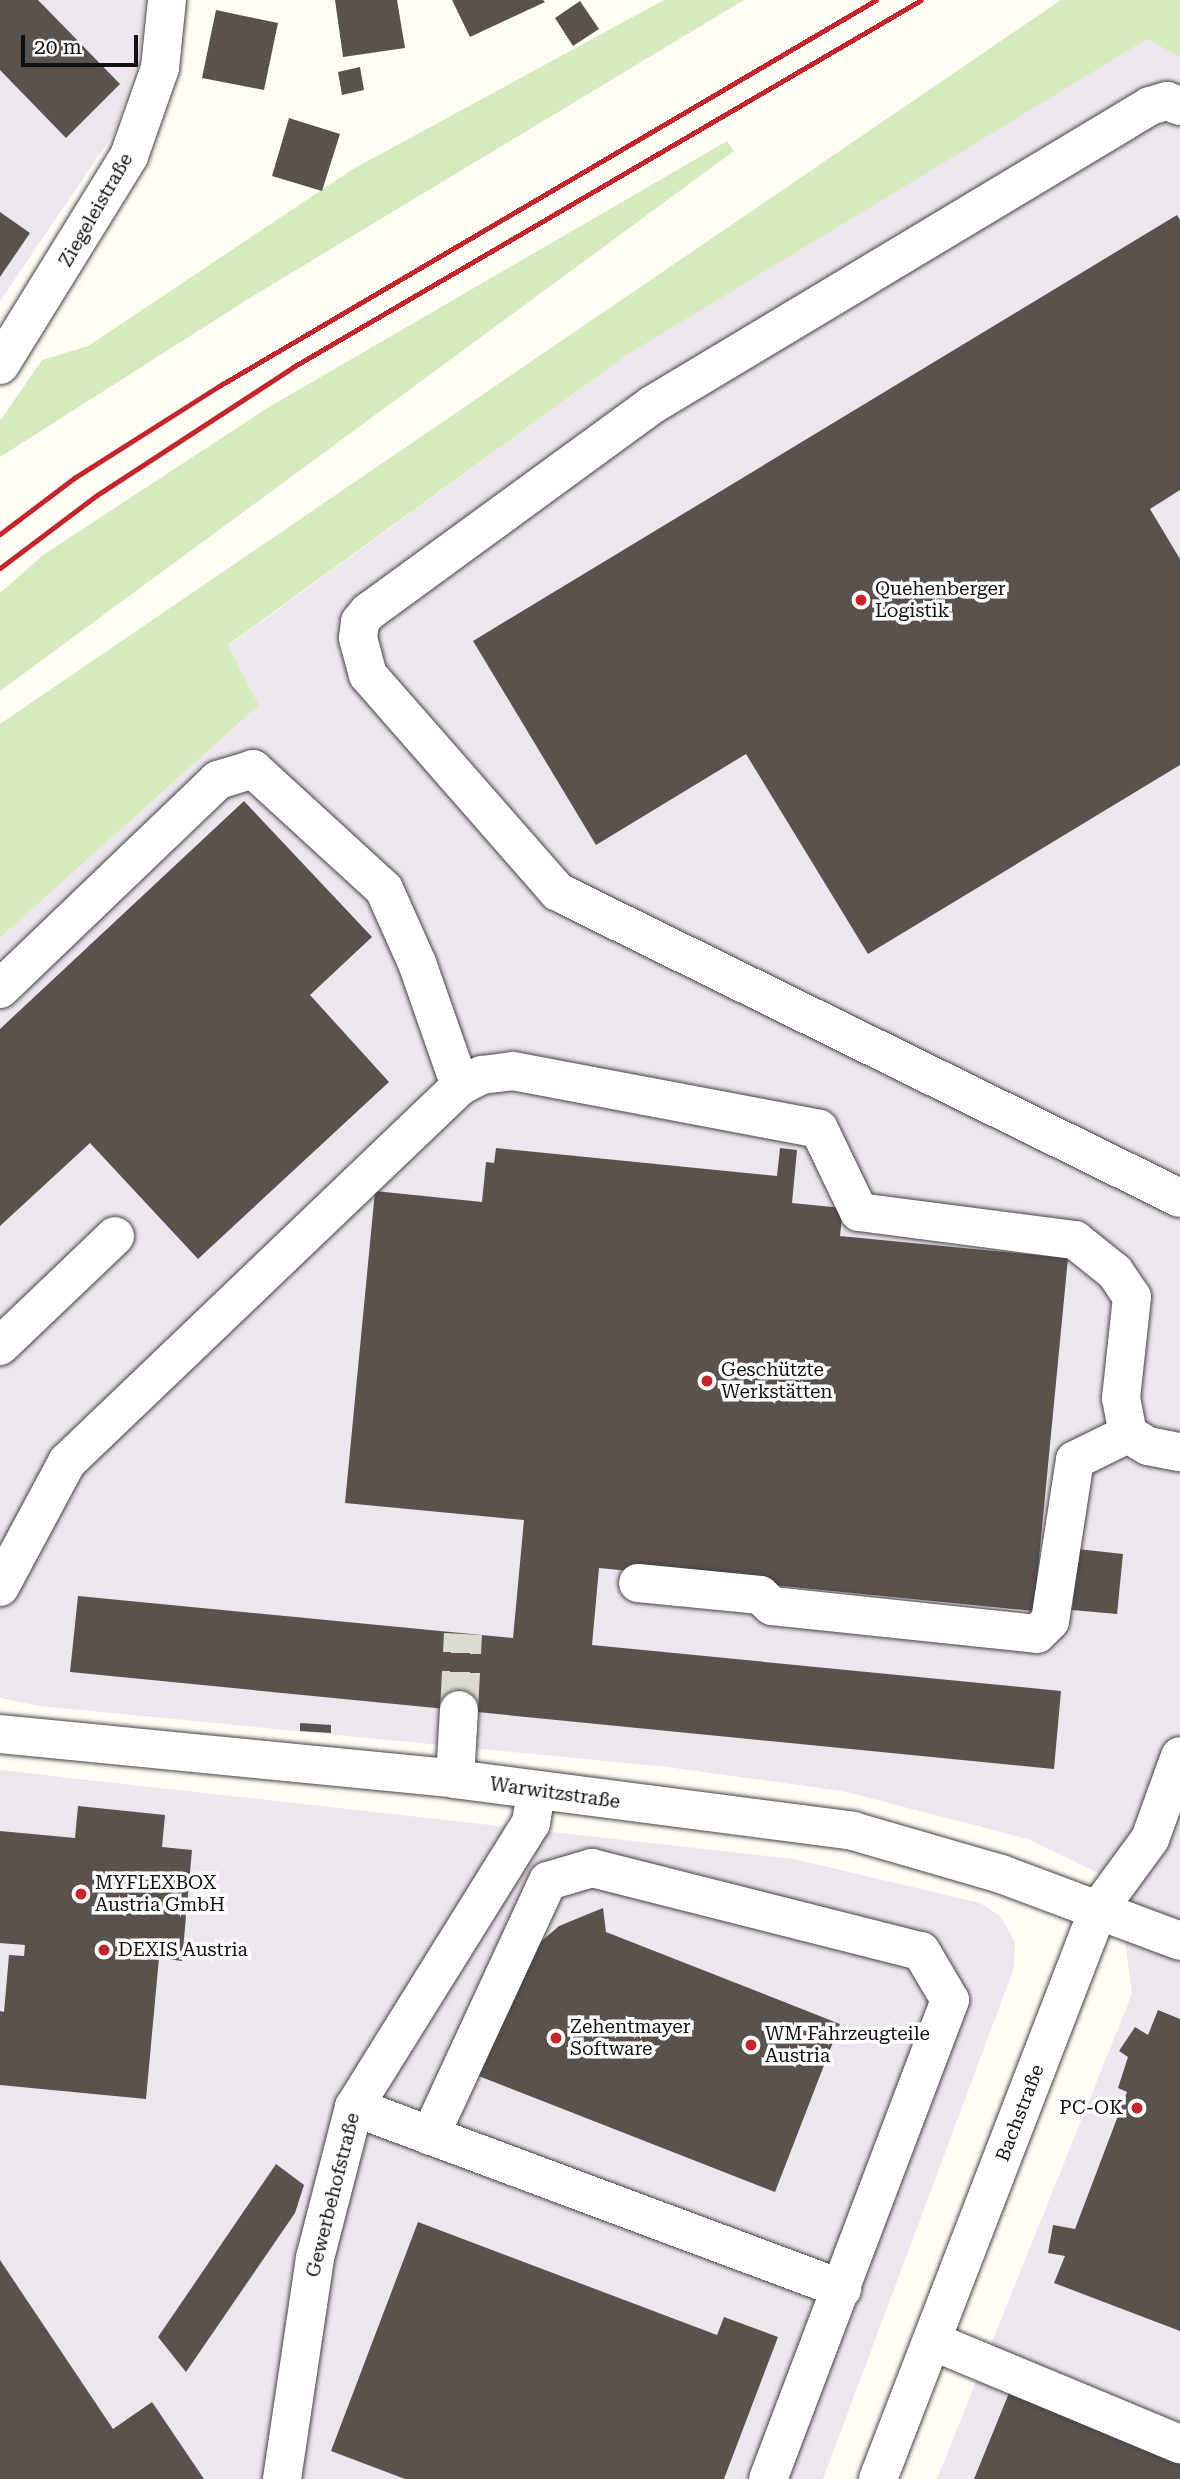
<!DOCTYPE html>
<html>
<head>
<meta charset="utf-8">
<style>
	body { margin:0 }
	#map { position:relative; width:1180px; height:2479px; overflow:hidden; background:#fffdf5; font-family:"Roboto Serif",serif }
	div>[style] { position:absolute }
	.industrial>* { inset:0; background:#eee6ef }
	.green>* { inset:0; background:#d5ebbd }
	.building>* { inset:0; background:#5a524d }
	.minor-tunnel>* { height:38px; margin-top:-19px; transform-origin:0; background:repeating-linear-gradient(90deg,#dbdad3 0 38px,transparent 0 57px) }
	.roads { filter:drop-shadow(0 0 2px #444) drop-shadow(0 0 2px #444) }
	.minor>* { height:38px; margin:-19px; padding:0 19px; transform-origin:19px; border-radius:19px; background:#fff }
	.rail>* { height:5px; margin:-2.5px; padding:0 2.5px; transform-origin:2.5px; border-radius:2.5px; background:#c4262e }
	.dots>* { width:19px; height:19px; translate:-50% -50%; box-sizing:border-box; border:4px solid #fff; border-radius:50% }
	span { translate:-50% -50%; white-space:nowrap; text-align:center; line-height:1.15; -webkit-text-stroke:7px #fff; paint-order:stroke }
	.street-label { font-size:19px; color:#111 }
	.poi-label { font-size:19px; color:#111 }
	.left { translate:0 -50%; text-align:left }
	.right { translate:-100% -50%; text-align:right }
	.scale { position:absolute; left:21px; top:35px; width:117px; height:32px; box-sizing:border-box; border:4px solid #111; border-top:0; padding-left:9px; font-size:21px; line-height:24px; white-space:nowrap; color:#111; -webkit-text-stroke:5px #fff; paint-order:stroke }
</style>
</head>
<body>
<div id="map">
	<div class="industrial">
		<i style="clip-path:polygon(0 0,145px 0,140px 52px,114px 133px,0 301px)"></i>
		<i style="clip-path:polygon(1147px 38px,1180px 57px,1180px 2479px,937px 2479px,1132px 1994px,1117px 1882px,1028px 1839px,842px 1791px,667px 1767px,39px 1706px,0 1698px,0 938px,259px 705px,228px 646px,627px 355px)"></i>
		<i style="clip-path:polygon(0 1770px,794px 1859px,980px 1903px,1000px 1916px,1015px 1942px,1014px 1968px,823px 2479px,0 2479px)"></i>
	</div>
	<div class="green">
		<i style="clip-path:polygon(664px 0,744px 0,253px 296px,0 457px,0 421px,42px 360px,88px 346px,353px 169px)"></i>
		<i style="clip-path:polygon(1061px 0,1180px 0,1180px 57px,1147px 39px,627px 355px,228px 645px,259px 705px,0 938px,0 724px)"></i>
		<i style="clip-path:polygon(727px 141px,734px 151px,0 691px,0 593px,43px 555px,269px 407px)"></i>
	</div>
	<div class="building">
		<i style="clip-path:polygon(0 0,38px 0,120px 84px,66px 138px,0 70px)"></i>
		<i style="clip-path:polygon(335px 0,397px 0,405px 48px,343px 57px)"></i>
		<i style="clip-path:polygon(452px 0,543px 0,545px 2px,470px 37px)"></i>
		<i style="clip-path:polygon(580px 1px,599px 29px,573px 46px,555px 18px)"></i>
		<i style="clip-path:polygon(216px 10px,278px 23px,264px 90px,202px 78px)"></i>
		<i style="clip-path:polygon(360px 67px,364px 90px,342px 95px,338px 72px)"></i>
		<i style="clip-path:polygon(289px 118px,340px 134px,322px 191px,272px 176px)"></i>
		<i style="clip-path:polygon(0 212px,30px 233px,0 277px)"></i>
		<i style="clip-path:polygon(1177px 215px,1180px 220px,1180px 490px,1150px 509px,1180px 559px,1180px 765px,868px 954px,746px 754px,596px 845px,473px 641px)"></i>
		<i style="clip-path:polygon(244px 801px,372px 937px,310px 995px,389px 1082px,198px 1259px,90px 1143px,0 1226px,0 1029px)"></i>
		<i style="clip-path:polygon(496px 1148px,777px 1176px,780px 1148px,797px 1150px,792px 1203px,843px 1208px,840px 1236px,1068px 1258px,1034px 1611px,599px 1568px,592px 1645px,1061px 1691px,1054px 1769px,70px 1672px,78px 1596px,513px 1638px,524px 1520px,345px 1503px,375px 1191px,482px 1202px,486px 1162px,494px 1163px)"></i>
		<i style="clip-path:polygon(1078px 1549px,1123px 1554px,1117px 1614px,1072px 1610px)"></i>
		<i style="clip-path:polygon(300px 1723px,331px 1725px,331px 1733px,300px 1731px)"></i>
		<i style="clip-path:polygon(78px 1806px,165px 1815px,162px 1847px,192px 1850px,182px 1961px,159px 1958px,146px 2099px,0 2085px,0 2011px,4px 2012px,9px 1955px,24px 1956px,25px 1945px,0 1943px,0 1831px,75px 1838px)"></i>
		<i style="clip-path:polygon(603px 1908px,606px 1932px,840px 2024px,775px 2192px,476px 2075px,537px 1945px,559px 1926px)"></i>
		<i style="clip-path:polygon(1158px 2010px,1180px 2019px,1180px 2331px,1054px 2283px,1065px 2256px,1048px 2253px,1053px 2225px,1075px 2229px,1127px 2092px,1118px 2088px,1128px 2057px,1119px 2051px,1135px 2027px,1148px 2035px)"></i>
		<i style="clip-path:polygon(276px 2164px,304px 2185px,295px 2213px,186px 2372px,158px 2337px)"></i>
		<i style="clip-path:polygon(418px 2222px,717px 2335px,724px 2317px,778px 2337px,724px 2479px,405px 2479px,331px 2451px)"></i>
		<i style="clip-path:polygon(0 2260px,113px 2429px,152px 2402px,204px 2479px,0 2479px)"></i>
		<i style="clip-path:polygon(1009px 2393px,1180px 2464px,1180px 2479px,974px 2479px)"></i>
	</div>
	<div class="minor-tunnel">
		<i style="left:459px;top:1710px;width:76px;rotate:-87deg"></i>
	</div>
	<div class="roads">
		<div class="minor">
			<i style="left:1180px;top:106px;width:14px;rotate:-159deg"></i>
			<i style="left:1167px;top:101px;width:18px;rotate:164deg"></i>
			<i style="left:1150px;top:106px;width:581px;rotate:149.02deg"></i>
			<i style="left:652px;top:405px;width:351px;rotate:143.9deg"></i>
			<i style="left:368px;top:612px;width:13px;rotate:129deg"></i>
			<i style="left:360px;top:622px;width:16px;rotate:97deg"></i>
			<i style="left:358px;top:638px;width:38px;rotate:75deg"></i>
			<i style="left:368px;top:675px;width:288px;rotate:48.8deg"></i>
			<i style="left:558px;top:892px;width:693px;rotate:26.2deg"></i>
			<i style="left:0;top:365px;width:246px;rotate:-58.3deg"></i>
			<i style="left:129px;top:156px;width:93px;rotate:-70.6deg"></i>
			<i style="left:160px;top:68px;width:68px;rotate:-84.1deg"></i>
			<i style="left:0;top:989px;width:302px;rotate:-43.8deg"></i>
			<i style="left:218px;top:780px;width:37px;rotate:-17deg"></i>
			<i style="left:253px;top:769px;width:178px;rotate:42.5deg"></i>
			<i style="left:384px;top:889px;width:81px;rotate:66deg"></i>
			<i style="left:417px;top:963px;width:130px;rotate:70.7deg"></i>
			<i style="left:0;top:1346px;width:159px;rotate:-43.7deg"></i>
			<i style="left:638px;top:1583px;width:123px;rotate:5.6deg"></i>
			<i style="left:760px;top:1595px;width:16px;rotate:43deg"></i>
			<i style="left:772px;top:1606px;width:266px;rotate:6deg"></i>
			<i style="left:1037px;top:1634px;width:18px;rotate:-45deg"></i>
			<i style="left:1050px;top:1621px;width:163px;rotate:-81.2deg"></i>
			<i style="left:1075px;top:1460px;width:59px;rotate:-26.1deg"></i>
			<i style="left:0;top:1587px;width:142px;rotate:-61.8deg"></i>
			<i style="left:67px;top:1462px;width:544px;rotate:-43.73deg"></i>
			<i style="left:460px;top:1086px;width:25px;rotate:-27deg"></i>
			<i style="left:482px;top:1075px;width:31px;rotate:-7deg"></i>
			<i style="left:513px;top:1071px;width:311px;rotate:10.7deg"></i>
			<i style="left:819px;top:1129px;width:92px;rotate:64.3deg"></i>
			<i style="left:859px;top:1212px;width:218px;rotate:7.4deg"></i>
			<i style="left:1075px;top:1240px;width:51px;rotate:38.7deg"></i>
			<i style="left:1115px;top:1272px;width:30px;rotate:56deg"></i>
			<i style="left:1132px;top:1297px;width:102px;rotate:96.2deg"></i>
			<i style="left:1121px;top:1398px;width:37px;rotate:79deg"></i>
			<i style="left:1128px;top:1434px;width:23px;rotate:31deg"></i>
			<i style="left:1148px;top:1446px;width:33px;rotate:11deg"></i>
			<i style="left:0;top:1734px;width:457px;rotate:5.6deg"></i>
			<i style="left:455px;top:1779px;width:401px;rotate:7.4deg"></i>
			<i style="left:853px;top:1831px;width:154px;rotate:16.2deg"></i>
			<i style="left:1001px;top:1874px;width:191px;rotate:20.5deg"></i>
			<i style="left:455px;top:1779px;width:69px;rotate:-86.7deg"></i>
			<i style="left:354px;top:2107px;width:521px;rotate:20.45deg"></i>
			<i style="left:430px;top:2136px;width:281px;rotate:-65.2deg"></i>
			<i style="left:548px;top:1881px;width:46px;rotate:-16.5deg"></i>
			<i style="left:592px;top:1868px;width:339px;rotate:14.2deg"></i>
			<i style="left:921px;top:1951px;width:57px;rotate:59.4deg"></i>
			<i style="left:950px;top:2000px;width:512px;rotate:110.8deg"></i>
			<i style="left:932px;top:2341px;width:269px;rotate:22.6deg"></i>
			<i style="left:282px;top:2479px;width:223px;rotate:-81.5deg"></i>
			<i style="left:315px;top:2258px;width:156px;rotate:-75.5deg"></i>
			<i style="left:354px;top:2107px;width:335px;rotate:-58.1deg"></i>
			<i style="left:531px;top:1823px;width:32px;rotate:-81deg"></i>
			<i style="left:878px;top:2479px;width:610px;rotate:-68.86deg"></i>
			<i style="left:1098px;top:1910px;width:88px;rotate:-53.8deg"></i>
			<i style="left:1150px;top:1839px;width:88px;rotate:-70.1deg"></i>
		</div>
	</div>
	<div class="rail">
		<i style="left:0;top:534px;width:93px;rotate:-37.1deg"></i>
		<i style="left:74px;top:478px;width:172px;rotate:-32.4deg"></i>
		<i style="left:219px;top:386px;width:762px;rotate:-30.44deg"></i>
		<i style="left:0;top:568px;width:121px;rotate:-37deg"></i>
		<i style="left:97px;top:495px;width:234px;rotate:-33.1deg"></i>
		<i style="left:293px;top:367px;width:727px;rotate:-30.3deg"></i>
	</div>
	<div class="dots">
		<i style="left:861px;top:600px;background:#c4262e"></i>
		<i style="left:707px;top:1381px;background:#c4262e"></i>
		<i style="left:81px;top:1894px;background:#c4262e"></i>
		<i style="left:104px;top:1950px;background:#c4262e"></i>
		<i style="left:556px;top:2038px;background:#c4262e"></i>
		<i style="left:751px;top:2045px;background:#c4262e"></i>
		<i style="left:1137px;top:2108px;background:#c4262e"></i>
	</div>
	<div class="street-label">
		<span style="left:96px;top:210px;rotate:-60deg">Ziegeleistraße</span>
		<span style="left:555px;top:1793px;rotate:8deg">Warwitzstraße</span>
		<span style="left:1020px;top:2113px;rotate:-69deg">Bachstraße</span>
		<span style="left:333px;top:2195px;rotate:-76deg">Gewerbehofstraße</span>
	</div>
	<div class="poi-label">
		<span class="left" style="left:875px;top:600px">Quehenberger<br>Logistik</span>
		<span class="left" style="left:721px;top:1381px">Geschützte<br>Werkstätten</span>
		<span class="left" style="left:95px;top:1894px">MYFLEXBOX<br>Austria GmbH</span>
		<span class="left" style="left:118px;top:1950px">DEXIS Austria</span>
		<span class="left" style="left:570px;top:2038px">Zehentmayer<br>Software</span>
		<span class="left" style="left:765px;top:2045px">WM Fahrzeugteile<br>Austria</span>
		<span class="right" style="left:1123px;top:2108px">PC-OK</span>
	</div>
	<div class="scale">20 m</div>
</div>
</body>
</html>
